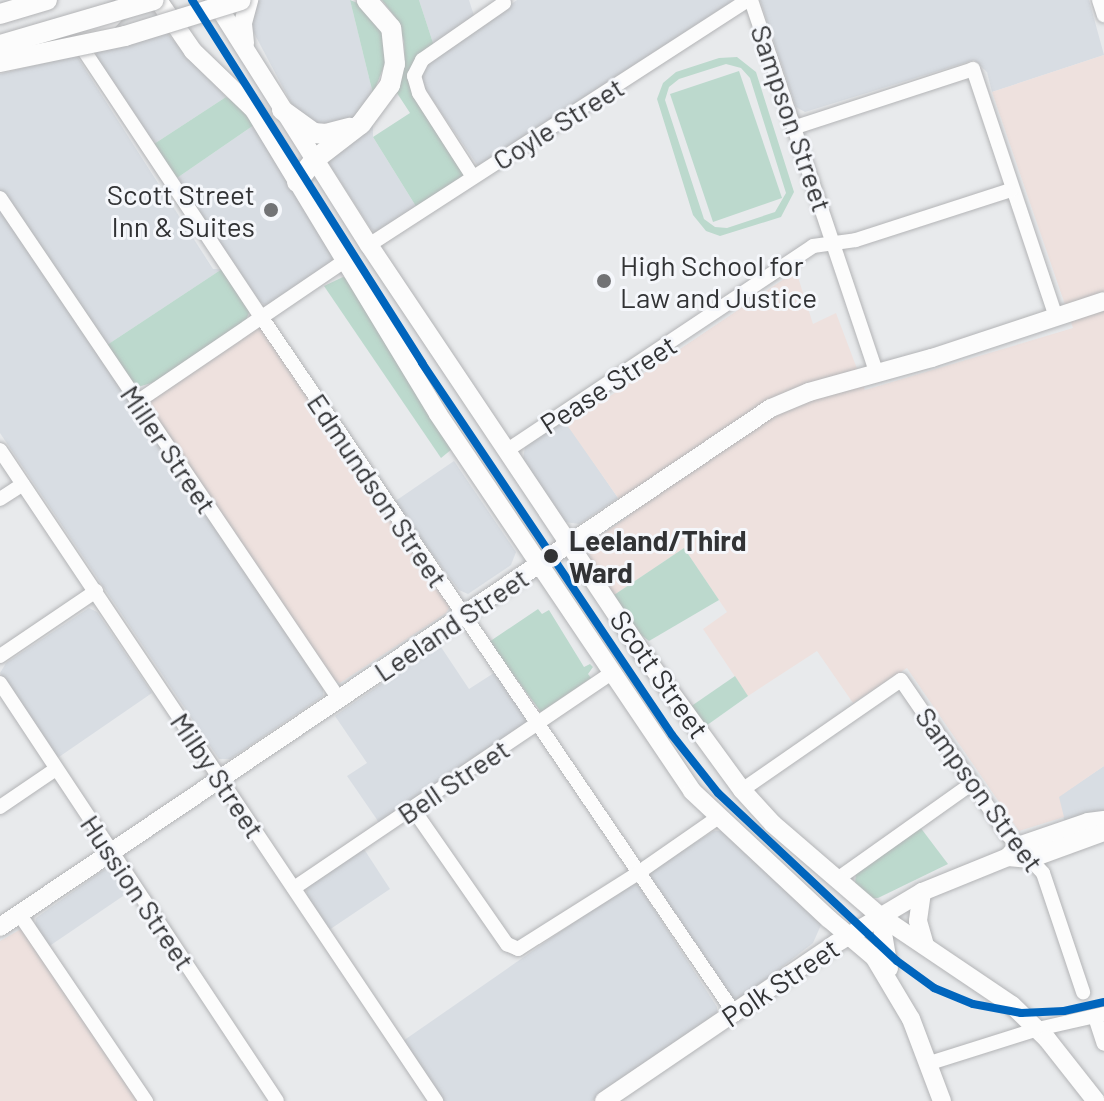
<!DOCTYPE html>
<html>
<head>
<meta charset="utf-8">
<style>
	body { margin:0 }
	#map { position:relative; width:1104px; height:1101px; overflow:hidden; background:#e8eaec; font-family:Barlow,sans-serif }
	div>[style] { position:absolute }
	.built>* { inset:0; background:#d8dde3 }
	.industrial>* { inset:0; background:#eee1de }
	.green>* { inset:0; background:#bcd9cd }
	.roads { filter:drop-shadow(0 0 2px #b3b4b6) drop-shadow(0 0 2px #b3b4b6) }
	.minor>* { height:14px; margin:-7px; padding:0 7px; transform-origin:7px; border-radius:7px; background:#fcfcfc }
	.major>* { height:18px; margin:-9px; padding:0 9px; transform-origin:9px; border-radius:9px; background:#fcfcfc }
	.highway>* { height:20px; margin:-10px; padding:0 10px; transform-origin:10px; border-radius:10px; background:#fcfcfc }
	.bridges { filter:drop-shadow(0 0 2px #b3b4b6) drop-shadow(0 0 2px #b3b4b6) }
	.highway-bridge>* { height:20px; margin:-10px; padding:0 10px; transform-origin:10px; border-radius:10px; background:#fcfcfc }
	.rail-1>* { height:8px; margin:-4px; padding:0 4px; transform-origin:4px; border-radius:4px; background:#0065bd }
	.dots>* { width:22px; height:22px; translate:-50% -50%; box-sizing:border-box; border:4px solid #f5f7fb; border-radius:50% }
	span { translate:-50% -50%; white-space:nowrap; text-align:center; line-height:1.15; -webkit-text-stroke:6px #f5f7fb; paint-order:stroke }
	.street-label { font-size:28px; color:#323335 }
	.poi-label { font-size:28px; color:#323335 }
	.right { translate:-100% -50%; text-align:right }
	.left { translate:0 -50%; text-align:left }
	.stop-label { font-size:28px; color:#323335; font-weight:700 }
</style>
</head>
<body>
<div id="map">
	<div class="built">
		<i style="clip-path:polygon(260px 0,350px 0,373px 94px,373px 137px,417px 208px,376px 233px,371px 229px,297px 114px,254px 33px,250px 23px,254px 3px)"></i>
		<i style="clip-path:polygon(419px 0,469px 0,475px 19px,434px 46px)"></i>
		<i style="clip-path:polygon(517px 0,734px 0,478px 166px,421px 83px,422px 66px)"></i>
		<i style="clip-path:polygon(760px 0,1089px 0,1104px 55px,992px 92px,987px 72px,974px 60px,805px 112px,796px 107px)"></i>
		<i style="clip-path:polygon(161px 27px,226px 97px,154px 144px,95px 57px,97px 49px)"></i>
		<i style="clip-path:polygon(76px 55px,213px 269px,222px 269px,107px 345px,0 191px,0 74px)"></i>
		<i style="clip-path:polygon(254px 125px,334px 254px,331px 263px,268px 306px,258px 301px,177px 178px)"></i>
		<i style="clip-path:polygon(0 208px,323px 688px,323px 696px,230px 759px,219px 759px,0 433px)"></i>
		<i style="clip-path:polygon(564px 419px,618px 498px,579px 524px,565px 522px,523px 459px,525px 447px)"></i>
		<i style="clip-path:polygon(454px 461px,516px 552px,511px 565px,468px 594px,459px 590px,394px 502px)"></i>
		<i style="clip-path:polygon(89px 608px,97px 612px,152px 693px,56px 759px,0 673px,6px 663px)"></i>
		<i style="clip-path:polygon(439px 644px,469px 689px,497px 671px,529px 722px,380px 824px,347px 776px,367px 763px,335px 716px)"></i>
		<i style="clip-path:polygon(1104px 766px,1104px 813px,1065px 823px,1058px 797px)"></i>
		<i style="clip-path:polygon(714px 831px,722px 831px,819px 918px,821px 925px,813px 943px,739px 1000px,731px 998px,649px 875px,654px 868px)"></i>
		<i style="clip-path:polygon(362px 846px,390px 889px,329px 930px,307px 896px,306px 886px)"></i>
		<i style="clip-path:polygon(105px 869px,114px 871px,129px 892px,48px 947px,35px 927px,36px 918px)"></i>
		<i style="clip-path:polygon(632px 882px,639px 886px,717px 1007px,717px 1016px,592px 1101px,443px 1101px,403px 1041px)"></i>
	</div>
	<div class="industrial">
		<i style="clip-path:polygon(1104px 55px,1104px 766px,1059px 797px,1064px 817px,1019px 831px,907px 668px,853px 703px,817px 651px,748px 696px,703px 629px,727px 612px,684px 548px,614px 595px,591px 562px,588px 549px,590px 543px,630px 515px,567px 425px,796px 271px,813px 324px,836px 313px,865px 390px,1073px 328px,992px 92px)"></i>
		<i style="clip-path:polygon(261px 326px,451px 605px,446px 613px,340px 683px,334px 680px,148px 407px,149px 402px)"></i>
		<i style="clip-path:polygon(21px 929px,141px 1101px,0 1101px,0 941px)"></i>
	</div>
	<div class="green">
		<i style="clip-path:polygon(350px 0,360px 4px,380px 25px,389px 53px,373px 94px)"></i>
		<i style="clip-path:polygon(382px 0,419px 0,434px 46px,409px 76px,467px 174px,417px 208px,373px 137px,410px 113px,397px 93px,405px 62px,404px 41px,396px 18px)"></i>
		<i style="clip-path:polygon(evenodd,737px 57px,756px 72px,794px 192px,781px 217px,720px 236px,706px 231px,693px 215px,657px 99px,663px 83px,676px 72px,719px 58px,737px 57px,726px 64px,741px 68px,750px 78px,786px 193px,775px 212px,727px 228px,715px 227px,704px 219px,665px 100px,669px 87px,679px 79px,726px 64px)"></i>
		<i style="clip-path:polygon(739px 71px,782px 198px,713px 222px,670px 94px)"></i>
		<i style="clip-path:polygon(226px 97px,237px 104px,254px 125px,177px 178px,154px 144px)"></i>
		<i style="clip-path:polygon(222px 269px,250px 310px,245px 323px,158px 381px,138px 387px,132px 383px,107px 345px)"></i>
		<i style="clip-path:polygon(343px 277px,349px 279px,452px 449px,441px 458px,324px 286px)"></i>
		<i style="clip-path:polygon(684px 548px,719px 600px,649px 641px,640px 634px,614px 595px)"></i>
		<i style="clip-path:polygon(538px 609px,542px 614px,549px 610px,584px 667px,590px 664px,593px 667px,588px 674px,591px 678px,541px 712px,489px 642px)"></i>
		<i style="clip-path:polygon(735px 676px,748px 696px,703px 728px,690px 707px)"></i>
		<i style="clip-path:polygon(920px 827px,948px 864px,878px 898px,872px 898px,855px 885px,856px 871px)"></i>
	</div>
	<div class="roads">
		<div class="minor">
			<i style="left:751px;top:0;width:395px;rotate:71.4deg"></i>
			<i style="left:1099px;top:0;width:16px;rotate:72deg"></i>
			<i style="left:79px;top:43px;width:330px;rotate:56.4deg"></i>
			<i style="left:262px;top:318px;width:842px;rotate:55.8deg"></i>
			<i style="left:796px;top:127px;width:186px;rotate:-18.1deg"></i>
			<i style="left:973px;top:69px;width:262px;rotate:71.5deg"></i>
			<i style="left:473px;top:177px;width:100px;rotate:-122.7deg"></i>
			<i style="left:419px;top:93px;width:18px;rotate:-106deg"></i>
			<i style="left:414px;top:76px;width:18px;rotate:-63deg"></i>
			<i style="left:422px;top:60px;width:100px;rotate:-34.8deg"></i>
			<i style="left:0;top:198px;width:605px;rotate:55.92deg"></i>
			<i style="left:369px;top:245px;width:450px;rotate:-32.9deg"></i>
			<i style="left:137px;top:402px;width:253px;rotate:-34.2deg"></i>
			<i style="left:509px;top:449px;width:366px;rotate:-33.7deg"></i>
			<i style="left:813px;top:246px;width:43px;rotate:-7.9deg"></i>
			<i style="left:856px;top:240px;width:163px;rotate:-17.9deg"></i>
			<i style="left:0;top:450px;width:784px;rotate:56.19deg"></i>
			<i style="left:0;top:499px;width:27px;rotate:-33deg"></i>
			<i style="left:0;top:656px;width:116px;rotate:-34.1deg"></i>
			<i style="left:0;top:683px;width:501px;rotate:56.47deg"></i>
			<i style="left:742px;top:790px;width:193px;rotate:-34.7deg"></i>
			<i style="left:901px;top:680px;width:187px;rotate:55.5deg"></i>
			<i style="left:1007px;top:834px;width:53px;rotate:47.3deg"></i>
			<i style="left:1043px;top:873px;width:126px;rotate:71.4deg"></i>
			<i style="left:0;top:807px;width:68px;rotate:-34.2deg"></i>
			<i style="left:413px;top:809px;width:165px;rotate:55.2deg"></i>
			<i style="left:507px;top:944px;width:12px;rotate:24deg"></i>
			<i style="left:518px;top:949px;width:142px;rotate:-32.3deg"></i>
			<i style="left:638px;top:873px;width:100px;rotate:-34.8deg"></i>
			<i style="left:836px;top:880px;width:166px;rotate:-35.4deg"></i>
			<i style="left:294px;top:888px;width:383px;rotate:-34.1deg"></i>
			<i style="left:20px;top:915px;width:225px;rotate:55.9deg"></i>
			<i style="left:1095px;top:1017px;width:28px;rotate:72deg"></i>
			<i style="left:930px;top:1063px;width:113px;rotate:-17.5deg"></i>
			<i style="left:1038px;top:1029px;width:68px;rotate:-12.8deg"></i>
		</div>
		<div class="major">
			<i style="left:158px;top:0;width:62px;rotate:55.5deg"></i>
			<i style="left:193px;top:51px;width:85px;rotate:44deg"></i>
			<i style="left:254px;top:110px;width:355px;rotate:58.8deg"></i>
			<i style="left:438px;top:414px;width:455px;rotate:56deg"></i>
			<i style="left:692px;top:791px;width:187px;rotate:43.1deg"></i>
			<i style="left:829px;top:919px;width:59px;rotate:40.2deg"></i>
			<i style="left:874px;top:957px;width:72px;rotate:59.2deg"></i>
			<i style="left:911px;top:1019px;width:88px;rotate:69.3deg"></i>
			<i style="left:214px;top:0;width:290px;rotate:57.7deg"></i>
			<i style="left:369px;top:245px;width:496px;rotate:56.2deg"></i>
			<i style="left:645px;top:657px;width:165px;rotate:53.9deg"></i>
			<i style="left:742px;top:790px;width:46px;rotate:47.6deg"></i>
			<i style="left:773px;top:824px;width:141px;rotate:40.7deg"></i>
			<i style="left:880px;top:916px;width:159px;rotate:34deg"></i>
			<i style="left:1012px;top:1005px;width:49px;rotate:44.2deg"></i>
			<i style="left:1047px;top:1039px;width:79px;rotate:51.7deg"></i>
			<i style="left:245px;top:43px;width:20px;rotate:-96deg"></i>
			<i style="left:243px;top:23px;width:24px;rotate:-75deg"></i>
			<i style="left:64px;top:44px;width:44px;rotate:-24.2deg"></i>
			<i style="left:104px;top:26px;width:26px;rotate:-47deg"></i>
			<i style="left:1008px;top:857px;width:15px;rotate:-48deg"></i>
			<i style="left:1018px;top:846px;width:74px;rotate:-18.9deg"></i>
			<i style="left:1088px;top:822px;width:16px;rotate:-7deg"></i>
			<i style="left:922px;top:892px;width:29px;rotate:98deg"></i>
			<i style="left:918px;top:921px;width:25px;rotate:74deg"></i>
			<i style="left:880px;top:916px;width:53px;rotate:80.2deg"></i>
			<i style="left:0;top:927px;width:929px;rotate:-33.95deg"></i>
			<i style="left:771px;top:408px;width:41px;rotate:-22.8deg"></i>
			<i style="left:809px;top:392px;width:128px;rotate:-15.5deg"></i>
			<i style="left:932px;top:358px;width:181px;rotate:-18.3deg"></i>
			<i style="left:604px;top:1101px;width:279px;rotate:-34.2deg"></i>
			<i style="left:835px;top:944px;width:101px;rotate:-30.9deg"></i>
			<i style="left:922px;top:892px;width:93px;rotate:-22.1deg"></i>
			<i style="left:1008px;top:857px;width:22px;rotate:5deg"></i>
			<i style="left:1030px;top:859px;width:79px;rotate:-20deg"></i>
		</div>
		<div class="highway">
			<i style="left:0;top:14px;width:49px;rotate:-16.6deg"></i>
			<i style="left:282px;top:110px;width:39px;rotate:36deg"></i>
			<i style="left:314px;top:133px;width:12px;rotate:5deg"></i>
			<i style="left:326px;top:134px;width:24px;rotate:-15deg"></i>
			<i style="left:297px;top:182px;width:28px;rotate:-52deg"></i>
			<i style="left:314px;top:160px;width:59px;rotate:-37.5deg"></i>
			<i style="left:361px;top:124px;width:49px;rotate:-53.4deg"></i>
			<i style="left:390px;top:85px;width:22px;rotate:-77deg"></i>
			<i style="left:395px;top:64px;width:36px;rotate:-96deg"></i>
			<i style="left:391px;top:28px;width:37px;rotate:-131deg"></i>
		</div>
	</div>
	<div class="bridges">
		<div class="highway-bridge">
			<i style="left:0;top:45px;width:160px;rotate:-16.3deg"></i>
			<i style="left:0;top:62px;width:128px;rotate:-11.7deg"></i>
			<i style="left:125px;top:36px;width:121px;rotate:-17.2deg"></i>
		</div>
	</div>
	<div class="rail-1">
		<i style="left:192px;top:0;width:430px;rotate:57.6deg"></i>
		<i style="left:422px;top:363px;width:448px;rotate:56.1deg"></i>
		<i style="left:672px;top:735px;width:74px;rotate:51.6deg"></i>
		<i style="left:718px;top:793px;width:245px;rotate:43.2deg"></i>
		<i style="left:897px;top:961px;width:46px;rotate:36.1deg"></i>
		<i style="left:934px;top:988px;width:42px;rotate:22.3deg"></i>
		<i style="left:973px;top:1004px;width:49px;rotate:10.6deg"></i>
		<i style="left:1021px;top:1013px;width:43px;rotate:-2.7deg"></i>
		<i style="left:1064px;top:1011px;width:41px;rotate:-12.7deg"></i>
	</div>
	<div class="dots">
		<i style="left:271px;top:210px;background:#727375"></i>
		<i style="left:604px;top:281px;background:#727375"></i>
		<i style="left:551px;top:556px;background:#323335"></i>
	</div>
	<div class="street-label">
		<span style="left:792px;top:118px;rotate:71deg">Sampson Street</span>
		<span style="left:558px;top:123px;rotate:-32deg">Coyle Street</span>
		<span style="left:608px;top:384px;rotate:-33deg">Pease Street</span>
		<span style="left:169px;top:449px;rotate:56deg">Miller Street</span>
		<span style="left:378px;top:490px;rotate:56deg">Edmundson Street</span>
		<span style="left:451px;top:624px;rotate:-34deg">Leeland Street</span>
		<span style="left:660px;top:674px;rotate:55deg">Scott Street</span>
		<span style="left:218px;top:775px;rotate:56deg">Milby Street</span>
		<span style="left:453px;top:781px;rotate:-34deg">Bell Street</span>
		<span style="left:980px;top:789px;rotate:54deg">Sampson Street</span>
		<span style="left:138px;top:892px;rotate:56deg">Hussion Street</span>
		<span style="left:780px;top:982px;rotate:-34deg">Polk Street</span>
	</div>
	<div class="poi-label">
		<span class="right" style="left:255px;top:210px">Scott Street<br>Inn &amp; Suites</span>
		<span class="left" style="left:620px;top:281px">High School for<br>Law and Justice</span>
	</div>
	<div class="stop-label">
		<span class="left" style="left:569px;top:556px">Leeland/Third<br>Ward</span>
	</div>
</div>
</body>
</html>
